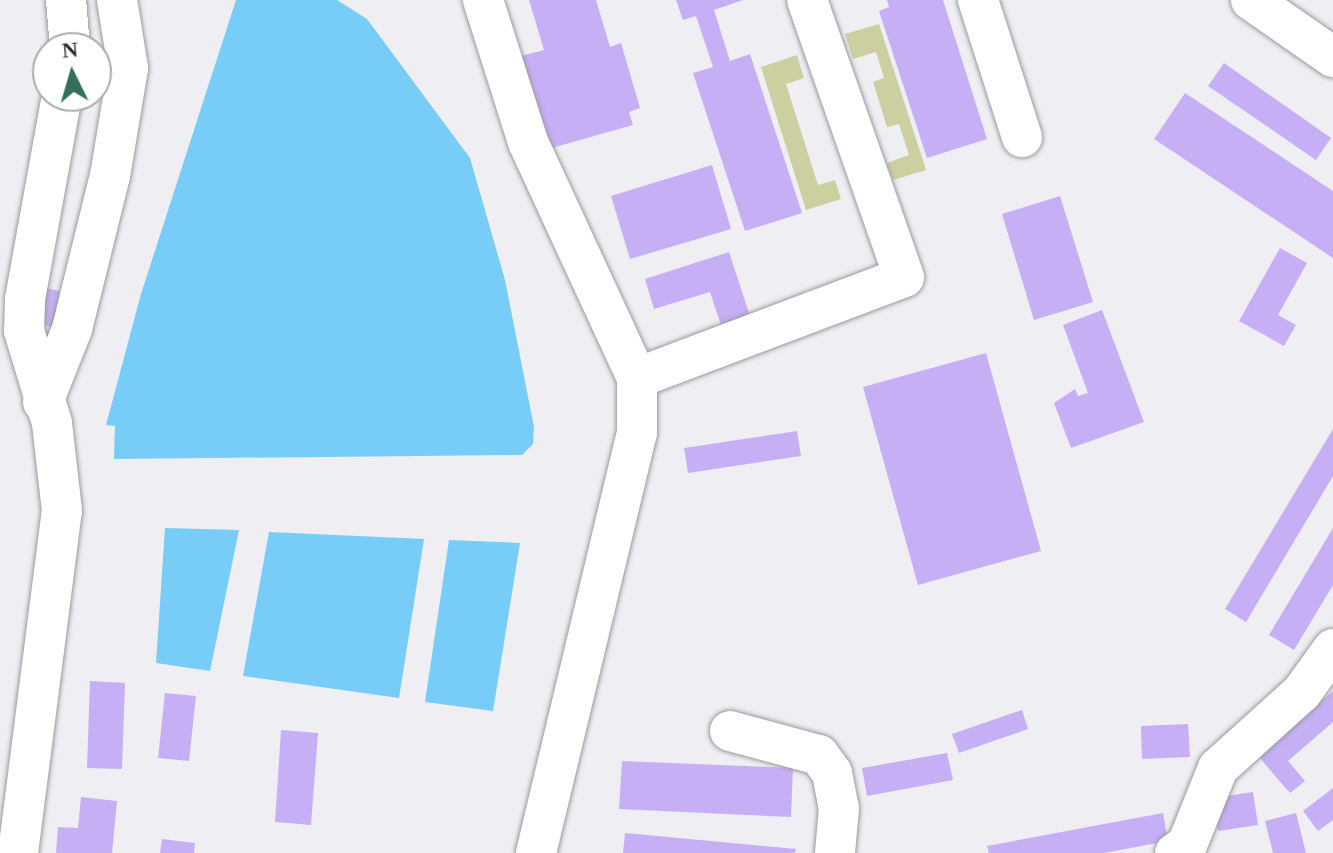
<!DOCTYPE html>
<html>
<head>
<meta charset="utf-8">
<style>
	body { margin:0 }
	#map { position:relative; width:1333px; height:853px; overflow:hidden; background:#efeef2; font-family:"Times New Roman",serif }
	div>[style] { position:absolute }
	.green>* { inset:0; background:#ccd0a0 }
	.water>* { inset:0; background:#78cdf8 }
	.building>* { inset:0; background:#c7aff6 }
	.roads { filter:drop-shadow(0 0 2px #9b9a9e) drop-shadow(0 0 2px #9b9a9e) }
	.minor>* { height:40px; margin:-20px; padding:0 20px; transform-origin:20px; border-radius:20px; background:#fff }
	span { translate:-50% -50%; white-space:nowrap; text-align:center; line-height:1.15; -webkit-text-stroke:8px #fff; paint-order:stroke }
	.north { position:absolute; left:32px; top:32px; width:80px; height:80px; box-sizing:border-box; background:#fff; border:2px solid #ababab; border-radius:50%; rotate:355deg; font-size:22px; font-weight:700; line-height:32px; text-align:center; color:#2c2c2e }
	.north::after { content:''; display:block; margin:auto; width:28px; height:36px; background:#33705c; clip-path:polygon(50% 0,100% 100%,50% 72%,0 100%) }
</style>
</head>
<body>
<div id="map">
	<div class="green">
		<i style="clip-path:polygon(879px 24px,926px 170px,893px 180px,887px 163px,909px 155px,899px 124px,887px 127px,873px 82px,884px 78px,876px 52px,853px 59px,845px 34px)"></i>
		<i style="clip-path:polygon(797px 55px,804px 78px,786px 84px,818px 185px,835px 180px,841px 199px,806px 210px,761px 67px)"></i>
	</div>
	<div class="water">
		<i style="clip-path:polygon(236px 0,337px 0,367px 19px,470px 158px,505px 280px,534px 427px,533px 444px,522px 455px,114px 459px,115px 426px,106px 425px,141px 294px)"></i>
		<i style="clip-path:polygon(165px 528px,239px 530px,210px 671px,156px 663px)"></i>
		<i style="clip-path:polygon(269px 532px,424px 539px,399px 698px,243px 676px)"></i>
		<i style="clip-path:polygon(449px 540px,520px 543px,493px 711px,425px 702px)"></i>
	</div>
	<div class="building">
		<i style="clip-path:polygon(529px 0,596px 0,610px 47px,621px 43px,640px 108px,629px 112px,633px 125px,548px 149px,521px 56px,544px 50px)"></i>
		<i style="clip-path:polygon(676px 0,743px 0,714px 10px,730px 61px,750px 54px,802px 213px,745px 231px,693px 73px,713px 67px,696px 16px,683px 20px)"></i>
		<i style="clip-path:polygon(887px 0,943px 0,987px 139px,927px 158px,879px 11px,889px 7px)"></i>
		<i style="clip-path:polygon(1224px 63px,1331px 138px,1316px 160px,1208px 86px)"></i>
		<i style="clip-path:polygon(1185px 93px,1333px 191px,1333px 258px,1154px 139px)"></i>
		<i style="clip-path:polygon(712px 165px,731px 229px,630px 259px,611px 196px)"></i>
		<i style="clip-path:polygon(1060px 196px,1093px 302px,1034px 320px,1002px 214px)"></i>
		<i style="clip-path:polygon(1280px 248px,1307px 263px,1278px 315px,1296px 325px,1284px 346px,1239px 321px)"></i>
		<i style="clip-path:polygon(729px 252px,750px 316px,721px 325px,710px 292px,654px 309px,645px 279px)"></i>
		<i style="clip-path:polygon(41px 287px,60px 291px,54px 327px,34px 324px)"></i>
		<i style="clip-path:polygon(1102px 310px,1144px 422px,1071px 448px,1054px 403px,1075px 389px,1078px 396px,1088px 393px,1063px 325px)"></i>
		<i style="clip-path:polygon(986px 353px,1041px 551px,918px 585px,863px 387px)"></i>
		<i style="clip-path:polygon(1333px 429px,1333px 476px,1246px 622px,1225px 609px)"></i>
		<i style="clip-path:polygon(797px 431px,801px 456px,688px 473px,684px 448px)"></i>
		<i style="clip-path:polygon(1333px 528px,1333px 585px,1294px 650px,1269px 635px)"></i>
		<i style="clip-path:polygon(90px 681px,125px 683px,122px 769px,87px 768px)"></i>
		<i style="clip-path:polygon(1333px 691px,1333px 722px,1288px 761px,1305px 781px,1290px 793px,1258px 756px)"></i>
		<i style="clip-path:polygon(165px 693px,196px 696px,189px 761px,158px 758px)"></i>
		<i style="clip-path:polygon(1022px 710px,1028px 729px,959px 753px,952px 734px)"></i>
		<i style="clip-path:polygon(1188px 724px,1190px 757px,1142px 759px,1141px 726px)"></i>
		<i style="clip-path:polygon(281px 730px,318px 733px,311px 825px,275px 822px)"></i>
		<i style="clip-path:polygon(947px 753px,953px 780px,867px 796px,862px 768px)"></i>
		<i style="clip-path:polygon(622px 761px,793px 768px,791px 817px,619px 809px)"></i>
		<i style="clip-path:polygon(1333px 788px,1333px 820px,1318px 831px,1303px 811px)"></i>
		<i style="clip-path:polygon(1253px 792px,1258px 825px,1218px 831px,1213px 798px)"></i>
		<i style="clip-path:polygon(81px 797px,117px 801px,112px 853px,56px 853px,58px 827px,78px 828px)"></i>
		<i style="clip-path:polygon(1163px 813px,1168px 841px,1104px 853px,989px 853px,987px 846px)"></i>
		<i style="clip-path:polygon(1296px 813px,1306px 853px,1273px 853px,1265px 821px)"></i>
		<i style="clip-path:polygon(625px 833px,796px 849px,795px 853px,623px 853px)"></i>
		<i style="clip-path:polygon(162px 839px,195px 843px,194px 853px,160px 853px)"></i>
	</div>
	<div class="roads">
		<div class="minor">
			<i style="left:66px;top:0;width:48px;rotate:85.2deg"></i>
			<i style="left:483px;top:0;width:149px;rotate:72.4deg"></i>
			<i style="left:528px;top:142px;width:260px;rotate:65.2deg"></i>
			<i style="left:978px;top:0;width:144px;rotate:72.2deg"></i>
			<i style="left:1251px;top:0;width:100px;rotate:34.8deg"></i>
			<i style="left:43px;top:402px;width:79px;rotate:-68.3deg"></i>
			<i style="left:72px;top:329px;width:158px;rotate:-76.1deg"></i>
			<i style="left:110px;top:176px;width:109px;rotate:-80.5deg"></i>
			<i style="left:128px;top:68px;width:69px;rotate:-99.2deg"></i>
			<i style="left:730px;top:731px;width:92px;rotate:15.1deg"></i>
			<i style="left:819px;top:755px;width:22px;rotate:54deg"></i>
			<i style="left:832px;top:773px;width:36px;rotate:79deg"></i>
			<i style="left:839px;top:808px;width:45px;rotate:95.1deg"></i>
			<i style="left:18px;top:853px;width:345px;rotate:-82.7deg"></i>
			<i style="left:62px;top:511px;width:89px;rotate:-96.5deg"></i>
			<i style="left:52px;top:423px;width:96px;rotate:-106.9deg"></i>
			<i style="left:24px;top:331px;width:32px;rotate:-88deg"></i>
			<i style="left:25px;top:299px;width:206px;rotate:-79.7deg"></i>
			<i style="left:536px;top:853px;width:432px;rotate:-76.5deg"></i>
			<i style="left:637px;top:433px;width:55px;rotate:-90deg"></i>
			<i style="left:637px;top:378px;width:285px;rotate:-20.7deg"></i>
			<i style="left:904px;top:277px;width:293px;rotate:-109.3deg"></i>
			<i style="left:1175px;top:853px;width:14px;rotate:-34deg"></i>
			<i style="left:1187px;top:845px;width:83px;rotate:-68.1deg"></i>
			<i style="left:1218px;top:768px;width:113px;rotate:-42.1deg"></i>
			<i style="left:1302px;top:692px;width:53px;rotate:-54.2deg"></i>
		</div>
	</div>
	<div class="north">N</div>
</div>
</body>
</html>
